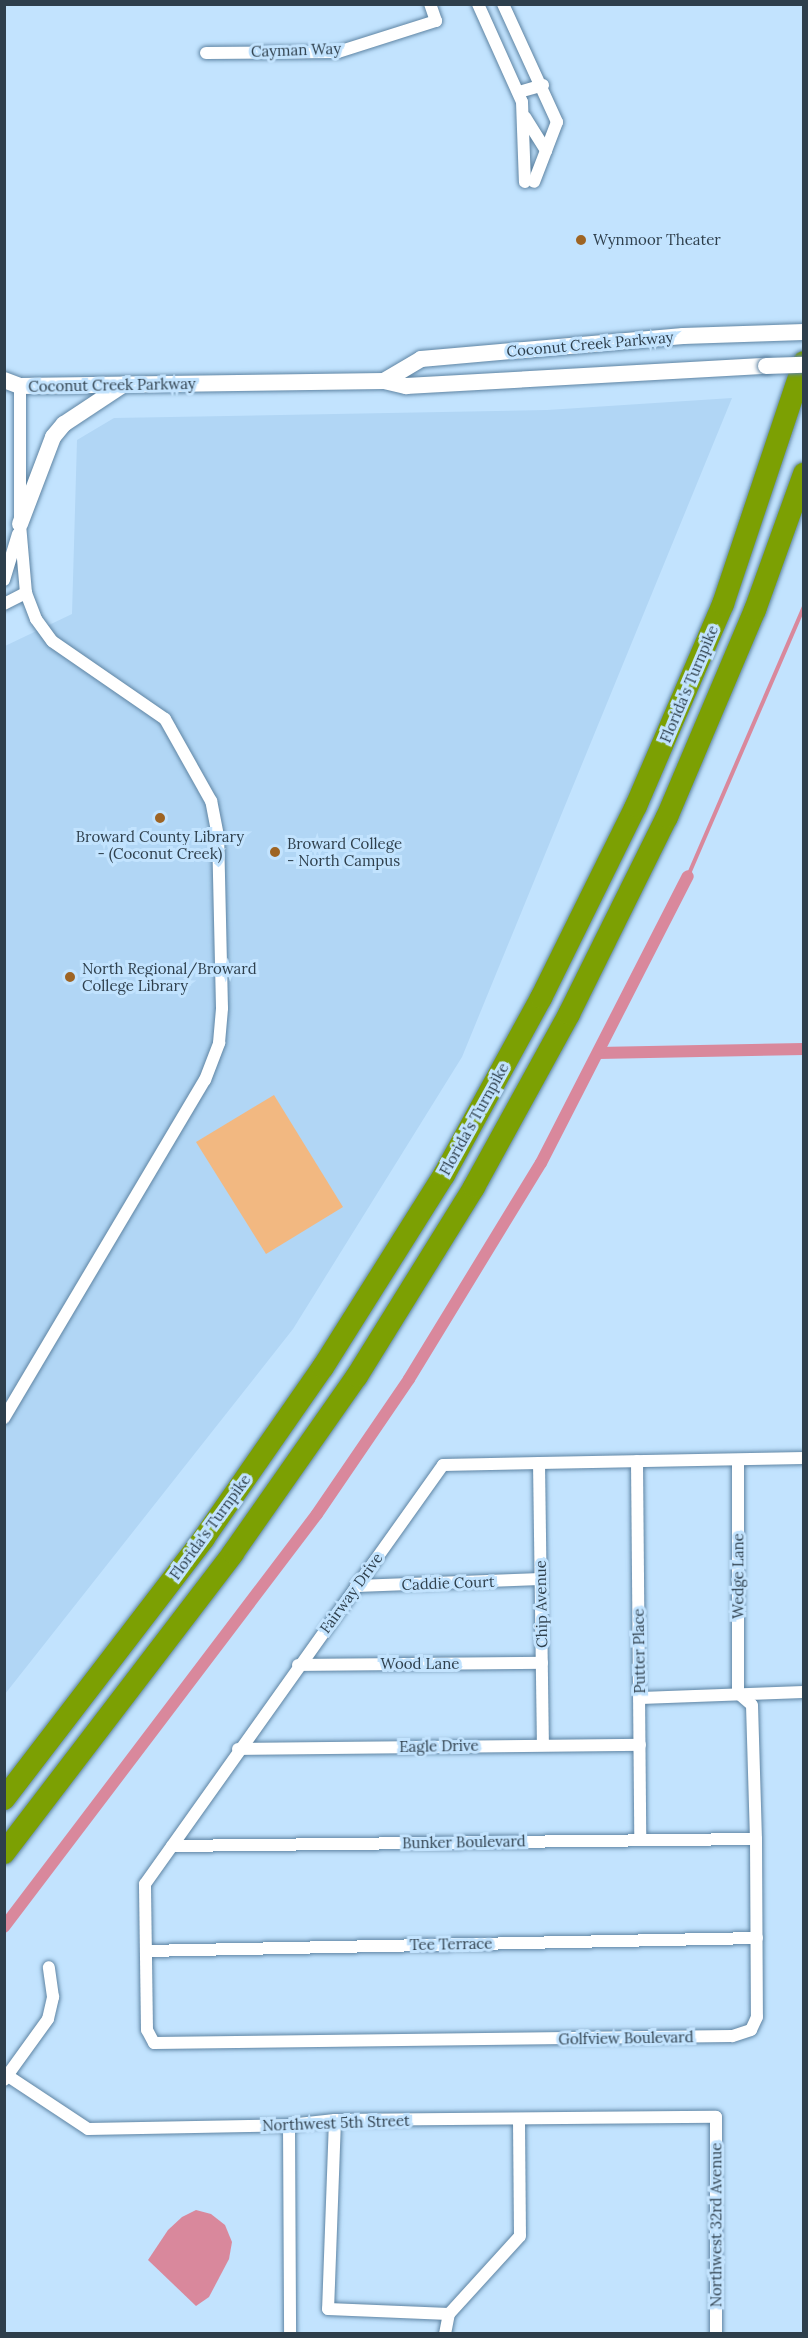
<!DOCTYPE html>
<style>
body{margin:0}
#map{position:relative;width:808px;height:2338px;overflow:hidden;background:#c2e3fe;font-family:Lora,serif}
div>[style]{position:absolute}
.built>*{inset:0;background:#b1d6f5}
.green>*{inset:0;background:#f2b881}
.water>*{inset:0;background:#d9889c}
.stream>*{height:4px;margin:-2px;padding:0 2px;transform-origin:2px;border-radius:2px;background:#d9889c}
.canal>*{height:12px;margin:-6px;padding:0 6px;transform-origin:6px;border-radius:6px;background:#d9889c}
.roads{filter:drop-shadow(0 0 2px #5e84a3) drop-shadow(0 0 2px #5e84a3)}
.minor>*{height:12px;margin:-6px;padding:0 6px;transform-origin:6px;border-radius:6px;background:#fff}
.secondary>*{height:16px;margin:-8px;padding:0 8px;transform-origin:8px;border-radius:8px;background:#fff}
.motorway>*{height:22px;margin:-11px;padding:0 11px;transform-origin:11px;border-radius:11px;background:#7ca003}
.bridges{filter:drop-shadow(0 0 2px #5e84a3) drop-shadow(0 0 2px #5e84a3)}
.secondary-bridge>*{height:16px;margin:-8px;padding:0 8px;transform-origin:8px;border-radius:8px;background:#fff}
.dots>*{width:16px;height:16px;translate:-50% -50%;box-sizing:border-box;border:3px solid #c2e3fe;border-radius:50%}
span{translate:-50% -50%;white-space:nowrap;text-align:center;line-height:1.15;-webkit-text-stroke:6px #c2e3fe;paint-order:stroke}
.street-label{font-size:15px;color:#2e3f4c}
.poi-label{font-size:15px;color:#2e3f4c}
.left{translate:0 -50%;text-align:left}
.frame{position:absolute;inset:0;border:6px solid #2e3f4c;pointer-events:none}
</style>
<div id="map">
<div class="built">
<i style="clip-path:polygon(732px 398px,462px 1057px,293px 1329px,5px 1694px,5px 646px,72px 614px,77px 440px,114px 418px,547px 410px)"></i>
</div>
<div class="green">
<i style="clip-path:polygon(274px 1095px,343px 1207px,266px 1254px,196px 1142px)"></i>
</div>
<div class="water">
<i style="clip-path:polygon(196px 2210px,211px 2214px,225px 2225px,232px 2242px,229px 2259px,209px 2297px,196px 2306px,148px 2260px,168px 2230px,182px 2217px)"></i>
</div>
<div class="stream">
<i style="left:688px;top:876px;width:293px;rotate:-66.7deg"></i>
</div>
<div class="canal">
<i style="left:598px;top:1053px;width:206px;rotate:-1.1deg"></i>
<i style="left:4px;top:1927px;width:518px;rotate:-52.84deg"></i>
<i style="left:317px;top:1514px;width:163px;rotate:-55.7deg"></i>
<i style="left:409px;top:1379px;width:253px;rotate:-58.6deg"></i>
<i style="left:541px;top:1163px;width:322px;rotate:-62.9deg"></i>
</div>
<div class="roads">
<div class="minor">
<i style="left:478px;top:4px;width:107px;rotate:65.8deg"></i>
<i style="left:522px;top:102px;width:80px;rotate:87.9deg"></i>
<i style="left:503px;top:4px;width:130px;rotate:65.4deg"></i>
<i style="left:557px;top:122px;width:64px;rotate:111deg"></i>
<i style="left:206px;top:53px;width:132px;rotate:-0.4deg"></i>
<i style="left:338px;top:52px;width:103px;rotate:-17.6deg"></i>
<i style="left:436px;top:21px;width:18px;rotate:-109deg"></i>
<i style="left:519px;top:92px;width:25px;rotate:-16deg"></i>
<i style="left:525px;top:117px;width:40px;rotate:58deg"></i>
<i style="left:4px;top:580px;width:48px;rotate:-73.1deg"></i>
<i style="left:4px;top:604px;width:25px;rotate:-27deg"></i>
<i style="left:4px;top:1418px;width:393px;rotate:-59.3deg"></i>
<i style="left:205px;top:1080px;width:40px;rotate:-69deg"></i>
<i style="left:219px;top:1043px;width:35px;rotate:-85deg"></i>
<i style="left:222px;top:1008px;width:172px;rotate:-91.3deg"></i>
<i style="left:218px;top:836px;width:36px;rotate:-101deg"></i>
<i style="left:211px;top:801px;width:94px;rotate:-119.3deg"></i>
<i style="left:165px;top:719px;width:137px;rotate:-145.4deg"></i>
<i style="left:52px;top:641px;width:27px;rotate:-126deg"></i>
<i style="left:36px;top:619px;width:28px;rotate:-111deg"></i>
<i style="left:26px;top:593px;width:69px;rotate:-95deg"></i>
<i style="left:20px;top:524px;width:138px;rotate:-90deg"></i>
<i style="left:738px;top:1460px;width:233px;rotate:90deg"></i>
<i style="left:738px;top:1693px;width:18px;rotate:41deg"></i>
<i style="left:752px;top:1705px;width:134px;rotate:88.3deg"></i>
<i style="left:756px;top:1839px;width:178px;rotate:89.7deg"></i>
<i style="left:757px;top:2017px;width:14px;rotate:115deg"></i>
<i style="left:751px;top:2030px;width:20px;rotate:162deg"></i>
<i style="left:732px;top:2036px;width:578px;rotate:179.31deg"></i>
<i style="left:154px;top:2043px;width:15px;rotate:-118deg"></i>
<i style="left:147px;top:2030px;width:146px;rotate:-90.8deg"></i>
<i style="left:145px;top:1884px;width:514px;rotate:-54.58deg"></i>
<i style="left:443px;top:1465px;width:96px;rotate:-1.2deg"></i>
<i style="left:539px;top:1463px;width:265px;rotate:-1.1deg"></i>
<i style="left:637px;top:1461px;width:379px;rotate:89.5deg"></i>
<i style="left:539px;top:1463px;width:282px;rotate:89.2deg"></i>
<i style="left:356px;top:1586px;width:185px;rotate:-2.2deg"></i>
<i style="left:298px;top:1665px;width:244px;rotate:-0.5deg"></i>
<i style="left:640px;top:1698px;width:164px;rotate:-2.1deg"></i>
<i style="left:238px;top:1749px;width:402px;rotate:-0.6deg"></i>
<i style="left:172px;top:1846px;width:584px;rotate:-0.69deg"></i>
<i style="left:146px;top:1951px;width:611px;rotate:-1.22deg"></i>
<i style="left:8px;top:2076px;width:96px;rotate:33.5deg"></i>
<i style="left:88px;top:2129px;width:201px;rotate:-1.1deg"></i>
<i style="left:289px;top:2125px;width:46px;rotate:-6.2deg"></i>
<i style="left:335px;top:2120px;width:381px;rotate:-0.5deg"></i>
<i style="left:716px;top:2117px;width:217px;rotate:90deg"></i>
<i style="left:4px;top:2080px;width:75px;rotate:-54.2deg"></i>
<i style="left:48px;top:2019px;width:23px;rotate:-77deg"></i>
<i style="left:53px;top:1997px;width:30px;rotate:-98deg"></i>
<i style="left:335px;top:2120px;width:189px;rotate:92.1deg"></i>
<i style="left:328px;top:2309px;width:121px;rotate:2.4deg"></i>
<i style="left:289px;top:2125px;width:209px;rotate:89.7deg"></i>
<i style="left:445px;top:2334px;width:20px;rotate:-79deg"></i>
<i style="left:449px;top:2314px;width:105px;rotate:-47.7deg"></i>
<i style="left:520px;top:2236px;width:116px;rotate:-90.5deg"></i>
</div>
<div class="secondary">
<i style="left:4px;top:380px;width:17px;rotate:21deg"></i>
<i style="left:20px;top:386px;width:364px;rotate:-0.8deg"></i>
<i style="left:384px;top:381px;width:23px;rotate:13deg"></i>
<i style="left:406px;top:386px;width:361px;rotate:-3.2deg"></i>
<i style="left:384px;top:381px;width:43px;rotate:-30.7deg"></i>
<i style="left:421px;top:359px;width:263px;rotate:-5deg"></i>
<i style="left:683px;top:336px;width:121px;rotate:-1.9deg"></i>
<i style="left:20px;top:524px;width:93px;rotate:-69.2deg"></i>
<i style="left:53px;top:437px;width:17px;rotate:-50deg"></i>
<i style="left:64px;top:424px;width:71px;rotate:-33.5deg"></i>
</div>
<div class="motorway">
<i style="left:4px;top:1799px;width:329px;rotate:-52.5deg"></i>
<i style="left:204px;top:1538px;width:208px;rotate:-55.2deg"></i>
<i style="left:323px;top:1367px;width:227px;rotate:-57.8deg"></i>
<i style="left:444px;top:1175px;width:202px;rotate:-61.3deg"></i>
<i style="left:541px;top:998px;width:214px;rotate:-63.7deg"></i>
<i style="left:636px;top:806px;width:220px;rotate:-66.7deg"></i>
<i style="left:723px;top:604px;width:255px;rotate:-71.5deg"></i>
<i style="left:4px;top:1853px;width:377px;rotate:-52.6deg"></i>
<i style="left:233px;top:1553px;width:216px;rotate:-55deg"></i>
<i style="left:357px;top:1376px;width:222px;rotate:-58.2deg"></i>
<i style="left:474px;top:1187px;width:197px;rotate:-61.2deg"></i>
<i style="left:569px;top:1014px;width:220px;rotate:-63.6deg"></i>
<i style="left:667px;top:817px;width:225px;rotate:-67deg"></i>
<i style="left:755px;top:610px;width:145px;rotate:-70.2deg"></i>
</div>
</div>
<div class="bridges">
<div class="secondary-bridge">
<i style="left:766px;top:366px;width:38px;rotate:-2deg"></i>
</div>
</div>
<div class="dots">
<i style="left:581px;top:240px;background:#9e6423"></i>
<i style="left:160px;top:818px;background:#9e6423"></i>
<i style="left:275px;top:852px;background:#9e6423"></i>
<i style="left:70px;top:977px;background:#9e6423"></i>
</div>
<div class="street-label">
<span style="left:296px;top:50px;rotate:-2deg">Cayman Way</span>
<span style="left:590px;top:344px;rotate:-5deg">Coconut Creek Parkway</span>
<span style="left:112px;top:385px;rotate:-1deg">Coconut Creek Parkway</span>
<span style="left:689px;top:684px;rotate:-67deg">Florida's Turnpike</span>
<span style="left:474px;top:1119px;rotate:-61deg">Florida's Turnpike</span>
<span style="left:210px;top:1527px;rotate:-54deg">Florida's Turnpike</span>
<span style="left:738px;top:1576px;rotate:-90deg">Wedge Lane</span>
<span style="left:448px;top:1583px;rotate:-2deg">Caddie Court</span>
<span style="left:351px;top:1593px;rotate:-54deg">Fairway Drive</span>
<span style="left:541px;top:1604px;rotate:-91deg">Chip Avenue</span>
<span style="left:639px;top:1651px;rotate:-91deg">Putter Place</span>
<span style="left:420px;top:1664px">Wood Lane</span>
<span style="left:439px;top:1746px;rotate:-1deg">Eagle Drive</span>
<span style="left:464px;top:1842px;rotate:-1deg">Bunker Boulevard</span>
<span style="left:451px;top:1944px;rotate:-1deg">Tee Terrace</span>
<span style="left:626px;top:2038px;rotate:-1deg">Golfview Boulevard</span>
<span style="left:336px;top:2123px;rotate:-2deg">Northwest 5th Street</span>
<span style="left:716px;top:2225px;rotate:-90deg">Northwest 32rd Avenue</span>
</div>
<div class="poi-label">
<span class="left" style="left:593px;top:240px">Wynmoor Theater</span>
<span style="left:160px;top:845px">Broward County Library<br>- (Coconut Creek)</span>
<span class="left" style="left:287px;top:852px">Broward College<br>- North Campus</span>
<span class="left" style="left:82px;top:977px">North Regional/Broward<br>College Library</span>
</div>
<div class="frame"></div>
</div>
